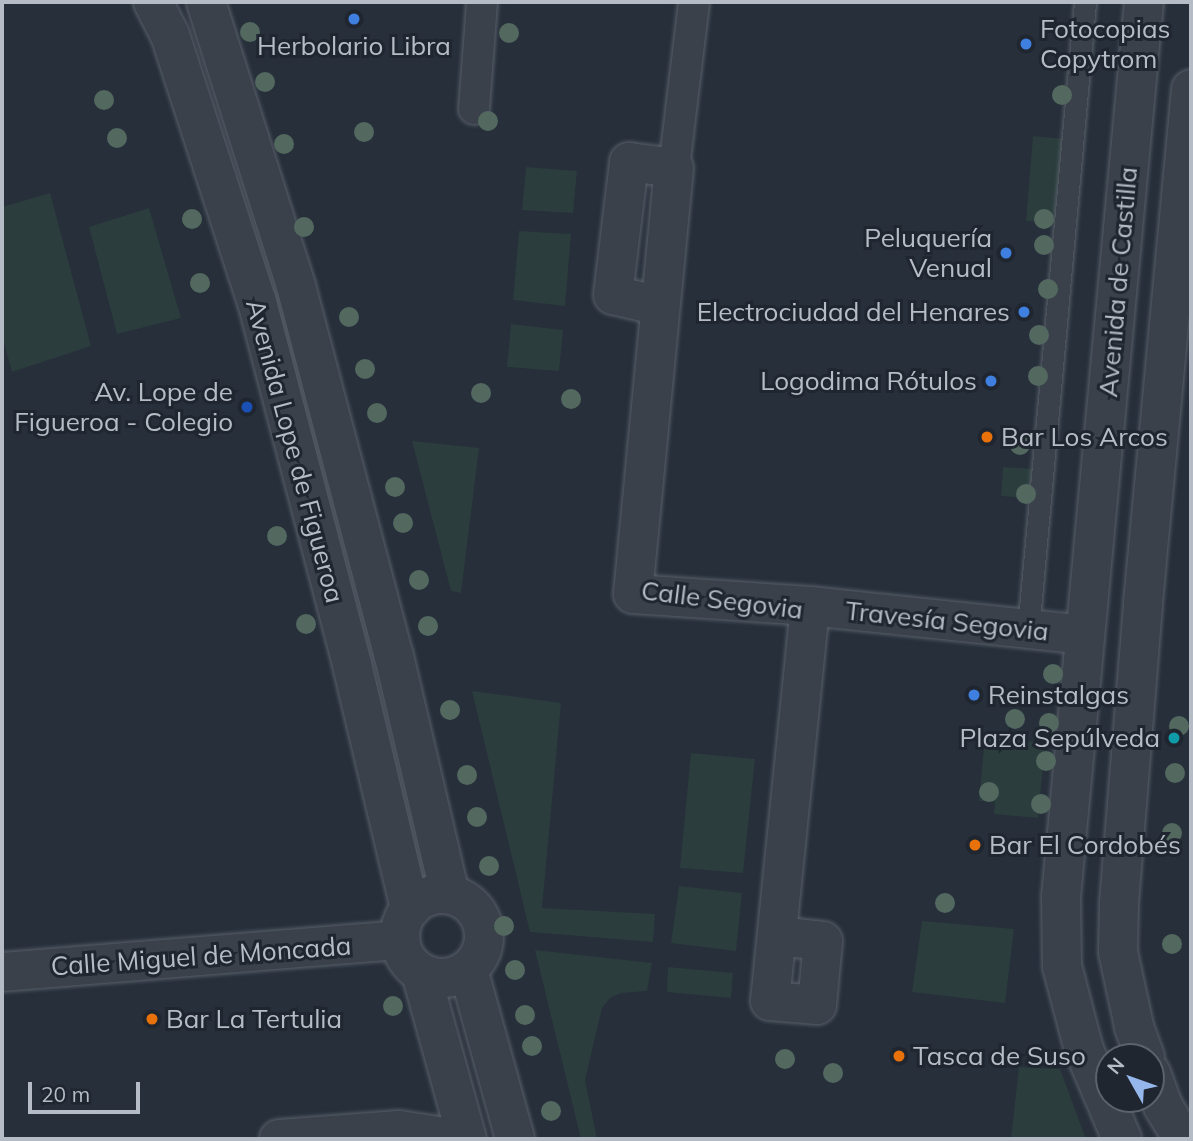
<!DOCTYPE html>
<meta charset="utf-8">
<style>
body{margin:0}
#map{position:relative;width:1193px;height:1141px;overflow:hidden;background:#262f3a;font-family:Mulish,sans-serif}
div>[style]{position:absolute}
.green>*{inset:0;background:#2b3d3d}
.roads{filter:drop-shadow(0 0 2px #585f69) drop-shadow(0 0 2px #585f69)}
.service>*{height:21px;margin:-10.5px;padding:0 10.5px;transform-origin:10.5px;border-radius:10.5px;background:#3a414b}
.pedestrian>*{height:30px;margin:-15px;padding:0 15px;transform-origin:15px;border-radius:15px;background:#3a414b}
.minor>*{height:38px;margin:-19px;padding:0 19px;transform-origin:19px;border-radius:19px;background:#3a414b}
.minor>.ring{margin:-19px;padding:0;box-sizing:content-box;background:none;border:38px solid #3a414b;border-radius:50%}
.trees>*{width:20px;height:20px;margin:-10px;border-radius:50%;background:#536960}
.dots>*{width:19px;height:19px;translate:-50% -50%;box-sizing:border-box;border:4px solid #1f2630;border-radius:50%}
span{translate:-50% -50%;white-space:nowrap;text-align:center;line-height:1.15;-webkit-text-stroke:6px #1f2630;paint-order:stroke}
.poi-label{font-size:26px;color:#b6bcc6}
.left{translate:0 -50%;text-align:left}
.right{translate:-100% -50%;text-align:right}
.street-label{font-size:26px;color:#b6bcc6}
.frame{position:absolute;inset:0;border:4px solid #b6bcc6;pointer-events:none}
.north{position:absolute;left:1095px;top:1043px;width:70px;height:70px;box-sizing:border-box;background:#1f2630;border:2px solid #5b626c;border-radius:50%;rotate:310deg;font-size:19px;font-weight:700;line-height:28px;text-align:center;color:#b6bcc6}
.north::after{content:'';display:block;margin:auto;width:24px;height:32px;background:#96b7eb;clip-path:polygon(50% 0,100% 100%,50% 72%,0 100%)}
.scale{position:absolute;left:28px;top:1082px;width:112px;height:32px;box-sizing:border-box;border:4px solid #b6bcc6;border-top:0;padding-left:9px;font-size:21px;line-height:24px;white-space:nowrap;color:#b6bcc6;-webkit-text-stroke:5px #1f2630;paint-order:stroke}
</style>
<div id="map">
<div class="green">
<i style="clip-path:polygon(1033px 136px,1064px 139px,1058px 223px,1026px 221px)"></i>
<i style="clip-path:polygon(526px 167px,577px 171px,573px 213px,522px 210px)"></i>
<i style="clip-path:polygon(50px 193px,91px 346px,12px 372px,2px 336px,2px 207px)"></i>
<i style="clip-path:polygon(149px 208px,181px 318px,117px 334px,89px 227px)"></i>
<i style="clip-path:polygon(519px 231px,571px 234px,565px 306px,513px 300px)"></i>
<i style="clip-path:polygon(511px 324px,563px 330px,559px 371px,507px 367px)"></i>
<i style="clip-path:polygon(412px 441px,479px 448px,461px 593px,451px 591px)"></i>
<i style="clip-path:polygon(1003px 467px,1033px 469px,1030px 498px,1001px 496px)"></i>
<i style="clip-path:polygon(472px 691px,561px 703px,542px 908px,655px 914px,653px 942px,530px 932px)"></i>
<i style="clip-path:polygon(985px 737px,1045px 743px,1038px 818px,994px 814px,995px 802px,979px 801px)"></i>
<i style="clip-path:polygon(691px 753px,755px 759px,743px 873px,680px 868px)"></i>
<i style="clip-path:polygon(679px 886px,742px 893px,736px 951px,671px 943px)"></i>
<i style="clip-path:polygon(922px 921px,1014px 929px,1005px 1003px,912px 992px)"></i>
<i style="clip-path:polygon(535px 950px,652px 963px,647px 991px,621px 993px,610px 998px,602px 1008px,585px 1080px,597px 1139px,581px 1139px)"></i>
<i style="clip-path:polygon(668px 967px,733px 973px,731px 998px,667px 992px)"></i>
<i style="clip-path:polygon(1019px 1067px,1060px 1069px,1086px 1139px,1011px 1139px)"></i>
</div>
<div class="roads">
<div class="service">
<i style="left:1028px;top:631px;width:632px;rotate:-84.82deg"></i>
</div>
<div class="pedestrian">
<i style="left:474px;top:109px;width:107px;rotate:-85.7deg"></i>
<i style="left:674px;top:168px;width:167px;rotate:-83.1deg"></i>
</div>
<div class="minor">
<i style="left:153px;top:2px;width:37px;rotate:63deg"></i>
<i style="left:170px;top:35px;width:281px;rotate:72deg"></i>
<i style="left:257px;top:302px;width:375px;rotate:75.3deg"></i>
<i style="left:352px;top:665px;width:251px;rotate:76.6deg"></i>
<i style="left:206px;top:2px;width:298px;rotate:72.4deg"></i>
<i style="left:296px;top:286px;width:383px;rotate:75.2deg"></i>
<i style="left:394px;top:656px;width:244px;rotate:76.8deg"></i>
<i style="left:660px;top:306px;width:48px;rotate:-166.8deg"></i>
<i style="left:613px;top:295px;width:134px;rotate:-83.1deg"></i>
<i style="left:629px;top:162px;width:45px;rotate:7.6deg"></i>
<i style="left:674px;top:168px;width:428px;rotate:95.5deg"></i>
<i style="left:633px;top:594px;width:177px;rotate:3.9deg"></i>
<i style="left:810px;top:606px;width:276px;rotate:6deg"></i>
<i class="ring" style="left:400px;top:894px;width:46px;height:46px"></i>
<i style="left:777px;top:936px;width:46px;rotate:6.2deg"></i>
<i style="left:823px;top:941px;width:64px;rotate:95.4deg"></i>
<i style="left:817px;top:1005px;width:47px;rotate:-175.1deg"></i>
<i style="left:770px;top:1001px;width:397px;rotate:-84.2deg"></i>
<i style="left:468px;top:969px;width:176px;rotate:74.5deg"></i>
<i style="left:2px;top:972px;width:400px;rotate:-4.6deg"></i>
<i style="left:421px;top:973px;width:172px;rotate:74.5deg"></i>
<i style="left:1145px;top:1057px;width:33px;rotate:-110deg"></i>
<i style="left:1134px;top:1026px;width:76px;rotate:-102.2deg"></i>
<i style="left:1118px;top:952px;width:49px;rotate:-88.8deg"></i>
<i style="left:1119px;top:903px;width:301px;rotate:-85.4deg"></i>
<i style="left:1143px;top:603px;width:516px;rotate:-84.66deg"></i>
<i style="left:1151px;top:1073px;width:35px;rotate:70deg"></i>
<i style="left:1163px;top:1106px;width:39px;rotate:59deg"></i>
<i style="left:279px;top:1139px;width:120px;rotate:-4.3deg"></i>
<i style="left:399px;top:1130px;width:60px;rotate:8.7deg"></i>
<i style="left:1122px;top:1139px;width:97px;rotate:-113.1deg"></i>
<i style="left:1084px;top:1050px;width:87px;rotate:-104.7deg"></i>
<i style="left:1062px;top:966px;width:69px;rotate:-90.8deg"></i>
<i style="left:1061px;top:897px;width:899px;rotate:-84.7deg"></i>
</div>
</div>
<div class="trees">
<i style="left:250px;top:32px"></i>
<i style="left:509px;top:33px"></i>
<i style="left:265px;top:82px"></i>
<i style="left:1062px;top:95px"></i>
<i style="left:104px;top:100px"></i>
<i style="left:488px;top:121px"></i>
<i style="left:364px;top:132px"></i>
<i style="left:117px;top:138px"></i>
<i style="left:284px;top:144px"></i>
<i style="left:192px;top:219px"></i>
<i style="left:1044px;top:219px"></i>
<i style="left:304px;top:227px"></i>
<i style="left:1044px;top:245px"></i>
<i style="left:200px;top:283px"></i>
<i style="left:1048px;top:289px"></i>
<i style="left:349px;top:317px"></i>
<i style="left:1039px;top:335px"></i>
<i style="left:365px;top:369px"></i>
<i style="left:1038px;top:376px"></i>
<i style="left:481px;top:393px"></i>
<i style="left:571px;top:399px"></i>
<i style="left:377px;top:413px"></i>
<i style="left:1020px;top:445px"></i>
<i style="left:395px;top:487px"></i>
<i style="left:1026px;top:494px"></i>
<i style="left:403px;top:523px"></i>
<i style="left:277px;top:536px"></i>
<i style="left:419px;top:580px"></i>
<i style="left:306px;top:624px"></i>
<i style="left:428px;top:626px"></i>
<i style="left:1053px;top:674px"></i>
<i style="left:450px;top:710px"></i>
<i style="left:1015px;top:719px"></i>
<i style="left:1049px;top:723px"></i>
<i style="left:1179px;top:726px"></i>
<i style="left:1046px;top:761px"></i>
<i style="left:1175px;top:773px"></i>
<i style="left:467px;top:775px"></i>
<i style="left:989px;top:792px"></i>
<i style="left:1041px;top:804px"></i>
<i style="left:477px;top:817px"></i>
<i style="left:1172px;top:833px"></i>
<i style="left:489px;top:866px"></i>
<i style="left:945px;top:903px"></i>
<i style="left:504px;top:926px"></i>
<i style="left:1172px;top:944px"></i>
<i style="left:515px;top:970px"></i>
<i style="left:393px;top:1006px"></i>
<i style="left:525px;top:1015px"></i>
<i style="left:532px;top:1046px"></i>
<i style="left:785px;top:1059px"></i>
<i style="left:833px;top:1073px"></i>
<i style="left:551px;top:1111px"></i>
</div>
<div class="dots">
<i style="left:354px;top:19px;background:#3f7fe0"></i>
<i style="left:1026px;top:44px;background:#3f7fe0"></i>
<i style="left:1006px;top:253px;background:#3f7fe0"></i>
<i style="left:1024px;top:312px;background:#3f7fe0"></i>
<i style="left:991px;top:381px;background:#3f7fe0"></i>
<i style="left:247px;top:407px;background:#1a4fb4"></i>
<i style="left:987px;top:437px;background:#e8710a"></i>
<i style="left:974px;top:695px;background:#3f7fe0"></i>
<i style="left:1174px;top:738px;background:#0f9aa8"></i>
<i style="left:975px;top:845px;background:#e8710a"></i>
<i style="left:152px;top:1019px;background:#e8710a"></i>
<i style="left:899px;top:1056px;background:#e8710a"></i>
</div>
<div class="poi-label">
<span class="left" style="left:1040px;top:44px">Fotocopias<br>Copytrom</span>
<span style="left:354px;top:46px">Herbolario Libra</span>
<span class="right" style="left:992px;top:253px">Peluquería<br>Venual</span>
<span class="right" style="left:1010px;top:312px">Electrociudad del Henares</span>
<span class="right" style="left:977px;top:381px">Logodima Rótulos</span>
<span class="right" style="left:233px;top:407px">Av. Lope de<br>Figueroa - Colegio</span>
<span class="left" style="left:1001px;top:437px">Bar Los Arcos</span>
<span class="left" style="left:988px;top:695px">Reinstalgas</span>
<span class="right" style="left:1160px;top:738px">Plaza Sepúlveda</span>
<span class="left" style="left:989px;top:845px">Bar El Cordobés</span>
<span class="left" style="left:166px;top:1019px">Bar La Tertulia</span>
<span class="left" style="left:913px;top:1056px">Tasca de Suso</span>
</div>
<div class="street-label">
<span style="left:1118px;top:282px;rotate:-85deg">Avenida de Castilla</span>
<span style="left:295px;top:451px;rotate:75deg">Avenida Lope de Figueroa</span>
<span style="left:722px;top:600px;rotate:7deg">Calle Segovia</span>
<span style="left:947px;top:621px;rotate:6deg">Travesía Segovia</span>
<span style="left:201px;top:956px;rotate:-4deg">Calle Miguel de Moncada</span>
</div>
<div class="frame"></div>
<div class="north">N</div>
<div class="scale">20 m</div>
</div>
